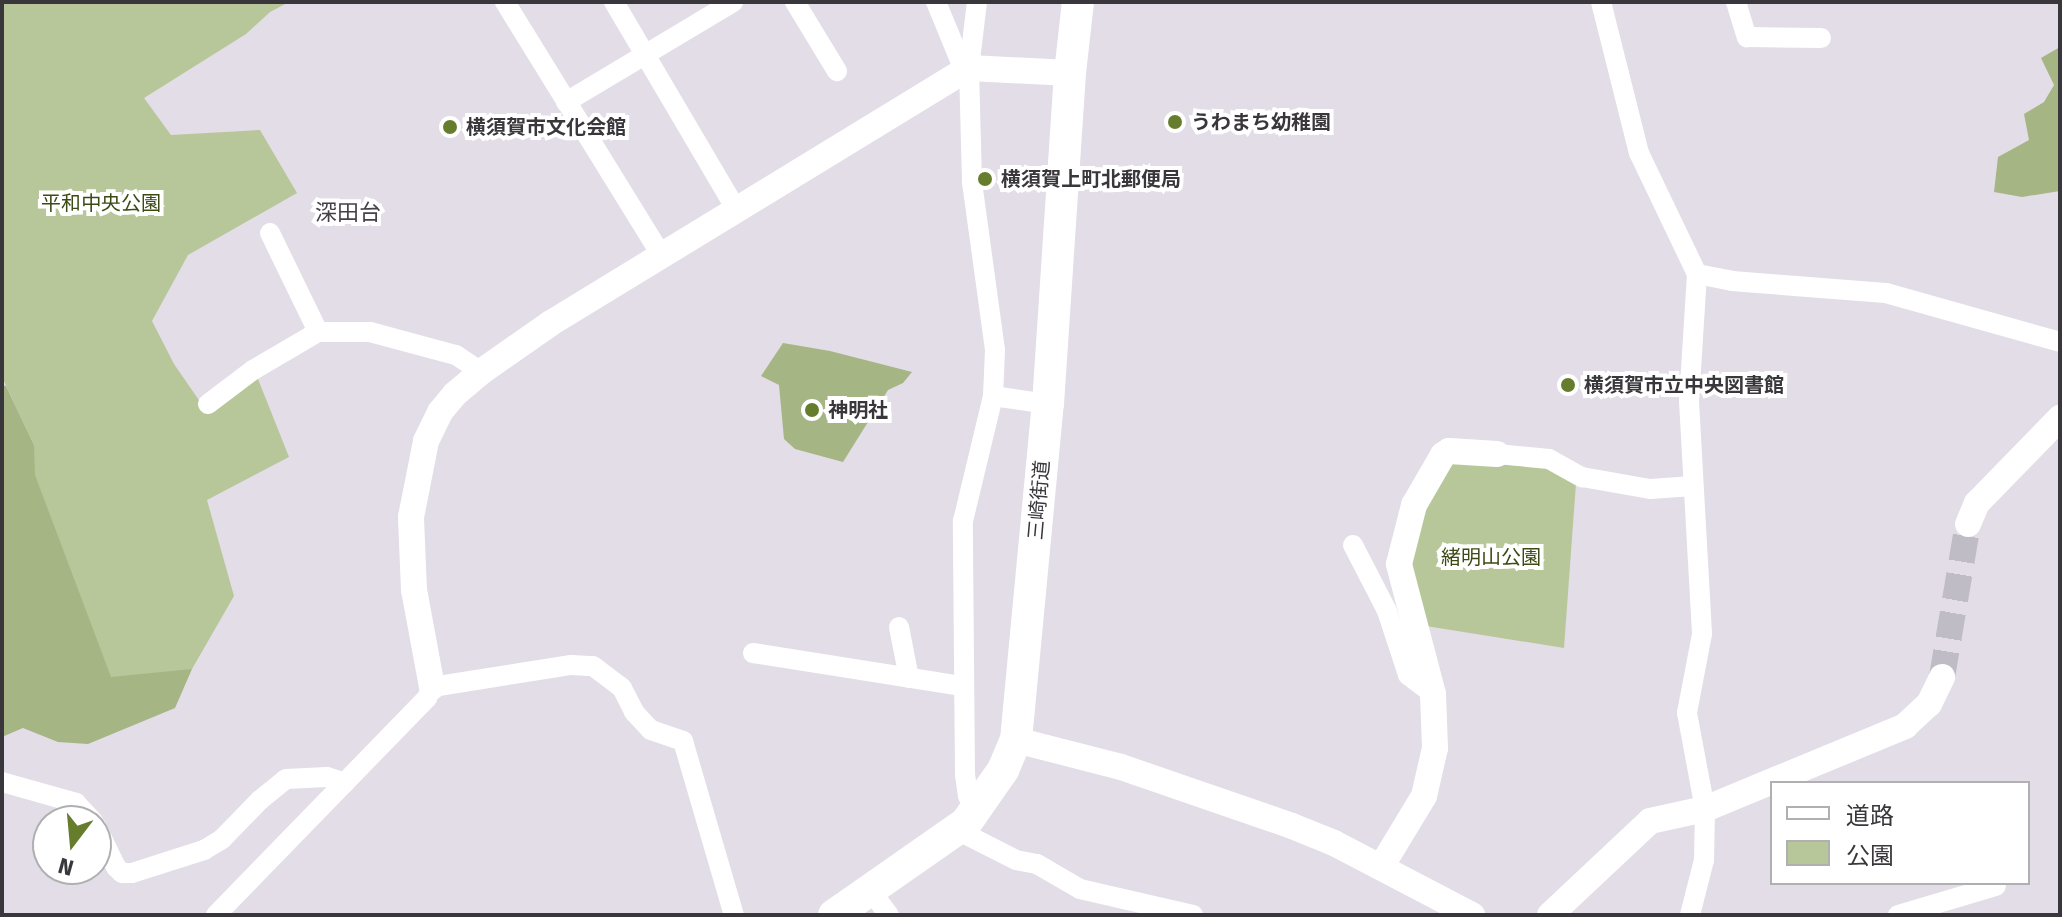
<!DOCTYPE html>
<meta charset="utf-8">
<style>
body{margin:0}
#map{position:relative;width:2062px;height:917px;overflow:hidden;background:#e2dde7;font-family:"Fira Sans","Noto Sans JP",sans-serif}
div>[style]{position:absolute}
.green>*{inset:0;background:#b7c799}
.forest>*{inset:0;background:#a5b584}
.tertiary-tunnel>*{height:26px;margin-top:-13px;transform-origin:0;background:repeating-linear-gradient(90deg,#c0bcc5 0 26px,transparent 0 39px)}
.minor>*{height:20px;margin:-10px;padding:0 10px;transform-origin:10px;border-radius:10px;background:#fff}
.tertiary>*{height:26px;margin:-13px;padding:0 13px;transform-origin:13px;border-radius:13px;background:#fff}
.primary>*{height:32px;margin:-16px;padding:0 16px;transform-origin:16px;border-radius:16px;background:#fff}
.dots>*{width:22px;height:22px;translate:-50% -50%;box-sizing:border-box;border:4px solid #fff;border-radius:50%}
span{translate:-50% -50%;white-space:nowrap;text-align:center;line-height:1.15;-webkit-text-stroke:8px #fff;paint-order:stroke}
.poi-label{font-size:20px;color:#39373b;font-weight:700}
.left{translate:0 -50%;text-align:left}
.park-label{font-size:20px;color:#3c4a14}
.street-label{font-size:20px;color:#39373b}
.neighbourhood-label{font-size:22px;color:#454149}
.frame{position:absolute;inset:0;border:4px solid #39373b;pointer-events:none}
.legend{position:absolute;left:1770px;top:781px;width:260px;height:104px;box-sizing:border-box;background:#fff;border:2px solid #b0afb1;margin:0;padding:10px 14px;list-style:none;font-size:24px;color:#39373b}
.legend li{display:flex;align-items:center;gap:16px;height:40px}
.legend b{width:40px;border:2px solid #b0afb1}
.north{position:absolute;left:32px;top:805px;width:80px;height:80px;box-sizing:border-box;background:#fff;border:2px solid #b0afb1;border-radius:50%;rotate:196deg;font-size:22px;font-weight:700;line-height:32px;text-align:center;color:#39373b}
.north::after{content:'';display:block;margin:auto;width:28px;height:36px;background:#677d2e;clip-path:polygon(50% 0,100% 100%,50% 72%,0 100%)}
</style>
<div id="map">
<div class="green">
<i style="clip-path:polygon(2px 2px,289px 2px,270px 12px,246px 34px,144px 98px,171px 135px,260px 130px,297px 193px,188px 255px,152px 321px,174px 364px,205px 409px,256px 374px,289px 457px,207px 500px,234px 596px,192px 669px,100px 698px,31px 504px,34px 445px,2px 377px)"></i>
<i style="clip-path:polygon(1457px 461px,1547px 468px,1576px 483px,1564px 648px,1426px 626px,1410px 578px,1410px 543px,1445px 466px)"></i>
</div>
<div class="forest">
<i style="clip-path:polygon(2060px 47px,2060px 191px,2022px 197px,1994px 192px,1998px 157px,2029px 140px,2024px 114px,2044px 102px,2054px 85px,2041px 58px)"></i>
<i style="clip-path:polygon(783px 343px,830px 351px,912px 372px,903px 383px,888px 390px,843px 462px,795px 449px,784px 439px,779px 385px,761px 376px)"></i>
<i style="clip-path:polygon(2px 385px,6px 386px,34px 445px,35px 475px,111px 677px,192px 669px,175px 708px,88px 744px,58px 742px,23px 728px,2px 737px)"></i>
</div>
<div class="tertiary-tunnel">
<i style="left:1942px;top:677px;width:155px;rotate:-80.4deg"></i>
</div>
<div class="minor">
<i style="left:505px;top:2px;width:297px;rotate:58.3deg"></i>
<i style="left:614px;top:2px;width:240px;rotate:59.5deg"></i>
<i style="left:795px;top:2px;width:81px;rotate:58.7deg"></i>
<i style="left:936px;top:2px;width:74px;rotate:67.6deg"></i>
<i style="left:1601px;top:2px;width:156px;rotate:75.9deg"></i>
<i style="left:1639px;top:153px;width:134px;rotate:64.4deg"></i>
<i style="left:1697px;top:274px;width:127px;rotate:93.6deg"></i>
<i style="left:1689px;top:401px;width:233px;rotate:86.8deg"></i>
<i style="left:1702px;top:634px;width:80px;rotate:100.8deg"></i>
<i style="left:1687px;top:713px;width:98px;rotate:79.4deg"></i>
<i style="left:1705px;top:809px;width:51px;rotate:91.1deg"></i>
<i style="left:1704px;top:860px;width:57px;rotate:104.3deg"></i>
<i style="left:1736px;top:2px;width:37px;rotate:73deg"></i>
<i style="left:1747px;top:37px;width:74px;rotate:0.8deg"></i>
<i style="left:566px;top:102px;width:195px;rotate:-30.9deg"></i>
<i style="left:270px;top:233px;width:110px;rotate:64.1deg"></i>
<i style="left:1697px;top:274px;width:36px;rotate:11deg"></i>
<i style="left:1732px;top:281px;width:154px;rotate:4.5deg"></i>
<i style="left:1886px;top:293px;width:181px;rotate:15.7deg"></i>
<i style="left:993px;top:396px;width:56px;rotate:8.3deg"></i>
<i style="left:208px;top:404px;width:56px;rotate:-37.1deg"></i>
<i style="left:253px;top:370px;width:75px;rotate:-30.3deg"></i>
<i style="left:318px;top:332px;width:52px"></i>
<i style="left:370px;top:332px;width:89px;rotate:15deg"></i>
<i style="left:456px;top:355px;width:30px;rotate:34deg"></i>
<i style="left:1497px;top:454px;width:52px;rotate:5.5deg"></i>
<i style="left:1549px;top:459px;width:38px;rotate:29deg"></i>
<i style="left:1582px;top:477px;width:69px;rotate:10deg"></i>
<i style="left:1650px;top:489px;width:43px;rotate:-4deg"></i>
<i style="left:1353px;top:545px;width:74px;rotate:62.7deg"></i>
<i style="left:1387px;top:611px;width:67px;rotate:71.8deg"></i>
<i style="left:1408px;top:675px;width:31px;rotate:37deg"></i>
<i style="left:899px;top:627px;width:52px;rotate:78.9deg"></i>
<i style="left:753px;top:653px;width:212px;rotate:9deg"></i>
<i style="left:2px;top:782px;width:77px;rotate:15.8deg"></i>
<i style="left:76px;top:803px;width:25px;rotate:47deg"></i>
<i style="left:976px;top:811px;width:17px;rotate:-118deg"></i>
<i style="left:968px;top:796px;width:22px;rotate:-98deg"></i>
<i style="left:965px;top:774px;width:253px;rotate:-90.5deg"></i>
<i style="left:963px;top:521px;width:129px;rotate:-76.5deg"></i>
<i style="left:993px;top:396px;width:46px;rotate:-87.5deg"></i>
<i style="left:995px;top:350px;width:170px;rotate:-97.8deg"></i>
<i style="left:972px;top:182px;width:114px;rotate:-91.5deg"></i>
<i style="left:969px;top:68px;width:66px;rotate:-83.1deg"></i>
<i style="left:96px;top:826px;width:46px;rotate:64deg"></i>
<i style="left:116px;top:867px;width:8px;rotate:45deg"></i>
<i style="left:122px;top:873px;width:10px"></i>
<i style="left:132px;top:873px;width:76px;rotate:-17.7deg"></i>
<i style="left:204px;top:850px;width:21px;rotate:-31deg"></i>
<i style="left:222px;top:839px;width:54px;rotate:-45.7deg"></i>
<i style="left:260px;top:800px;width:33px;rotate:-39deg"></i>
<i style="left:286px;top:779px;width:41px;rotate:-2.8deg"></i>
<i style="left:327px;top:777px;width:19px;rotate:18deg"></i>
<i style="left:957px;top:830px;width:66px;rotate:27deg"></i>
<i style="left:1016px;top:860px;width:21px;rotate:11deg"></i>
<i style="left:1037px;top:864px;width:50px;rotate:30.2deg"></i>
<i style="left:1080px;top:889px;width:116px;rotate:13deg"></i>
<i style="left:870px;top:890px;width:31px;rotate:53deg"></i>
<i style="left:216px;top:915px;width:303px;rotate:-45.8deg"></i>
<i style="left:427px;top:698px;width:12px;rotate:-66deg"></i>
<i style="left:432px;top:687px;width:141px;rotate:-9deg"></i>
<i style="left:571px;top:665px;width:22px;rotate:3deg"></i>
<i style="left:593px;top:666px;width:36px;rotate:37deg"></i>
<i style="left:622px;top:688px;width:27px;rotate:63deg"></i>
<i style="left:634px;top:712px;width:25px;rotate:47deg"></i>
<i style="left:651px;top:730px;width:34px;rotate:19deg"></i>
<i style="left:683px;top:741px;width:181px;rotate:73.7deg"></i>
<i style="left:1898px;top:915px;width:102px;rotate:-16.5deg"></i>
</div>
<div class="tertiary">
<i style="left:1968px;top:524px;width:23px;rotate:-67deg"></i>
<i style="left:1977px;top:503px;width:119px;rotate:-45.7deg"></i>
<i style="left:432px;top:687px;width:99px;rotate:-100.5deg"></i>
<i style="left:414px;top:590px;width:73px;rotate:-92.4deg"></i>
<i style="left:411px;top:517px;width:77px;rotate:-78.8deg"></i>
<i style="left:426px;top:441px;width:32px;rotate:-64deg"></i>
<i style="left:440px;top:412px;width:23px;rotate:-50deg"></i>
<i style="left:455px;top:394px;width:34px;rotate:-40deg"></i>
<i style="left:481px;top:372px;width:85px;rotate:-35deg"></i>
<i style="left:551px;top:323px;width:490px;rotate:-31.4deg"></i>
<i style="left:969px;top:68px;width:101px;rotate:2.8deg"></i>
<i style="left:1016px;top:740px;width:108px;rotate:14.4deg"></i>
<i style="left:1121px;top:767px;width:181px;rotate:19deg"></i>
<i style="left:1292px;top:826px;width:45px;rotate:22deg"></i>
<i style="left:1334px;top:843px;width:156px;rotate:27.6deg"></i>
<i style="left:1381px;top:867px;width:83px;rotate:-58.8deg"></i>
<i style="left:1424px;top:796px;width:49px;rotate:-77.1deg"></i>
<i style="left:1435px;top:748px;width:54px;rotate:-92.1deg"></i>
<i style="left:1433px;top:694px;width:134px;rotate:-104.7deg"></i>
<i style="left:1399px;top:564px;width:61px;rotate:-75.7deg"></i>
<i style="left:1414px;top:505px;width:58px;rotate:-59.9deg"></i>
<i style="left:1443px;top:455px;width:7px;rotate:-34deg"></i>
<i style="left:1449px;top:451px;width:48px;rotate:3.6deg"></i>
<i style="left:1550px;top:915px;width:137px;rotate:-43.2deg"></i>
<i style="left:1650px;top:821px;width:56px;rotate:-12.3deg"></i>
<i style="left:1705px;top:809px;width:217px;rotate:-22.5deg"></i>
<i style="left:1905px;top:726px;width:33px;rotate:-43deg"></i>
<i style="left:1929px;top:704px;width:30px;rotate:-64deg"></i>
</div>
<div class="primary">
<i style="left:834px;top:915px;width:161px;rotate:-34.9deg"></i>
<i style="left:966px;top:823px;width:65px;rotate:-55.1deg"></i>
<i style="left:1003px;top:770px;width:33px;rotate:-67deg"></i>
<i style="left:1016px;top:740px;width:338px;rotate:-84.6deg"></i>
<i style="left:1048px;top:404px;width:332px;rotate:-86.2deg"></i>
<i style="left:1070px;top:73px;width:71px;rotate:-83.6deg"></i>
</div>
<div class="dots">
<i style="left:1175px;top:122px;background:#677d2e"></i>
<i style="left:450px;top:127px;background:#677d2e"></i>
<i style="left:985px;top:179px;background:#677d2e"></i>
<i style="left:1568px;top:385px;background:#677d2e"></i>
<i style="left:812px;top:410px;background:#677d2e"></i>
</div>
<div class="poi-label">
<span class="left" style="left:1191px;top:122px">うわまち幼稚園</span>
<span class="left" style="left:466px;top:127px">横須賀市文化会館</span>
<span class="left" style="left:1001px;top:179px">横須賀上町北郵便局</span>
<span class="left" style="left:1584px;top:385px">横須賀市立中央図書館</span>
<span class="left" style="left:828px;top:410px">神明社</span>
</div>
<div class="park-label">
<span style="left:101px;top:203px">平和中央公園</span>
<span style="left:1491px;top:557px">緒明山公園</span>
</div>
<div class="street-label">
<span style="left:1039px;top:500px;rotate:-85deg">三崎街道</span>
</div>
<div class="neighbourhood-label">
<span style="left:348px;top:213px">深田台</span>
</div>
<div class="frame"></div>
<ul class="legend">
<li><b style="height:10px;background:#fff"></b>道路</li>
<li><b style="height:22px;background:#b7c799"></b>公園</li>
</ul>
<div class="north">N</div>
</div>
